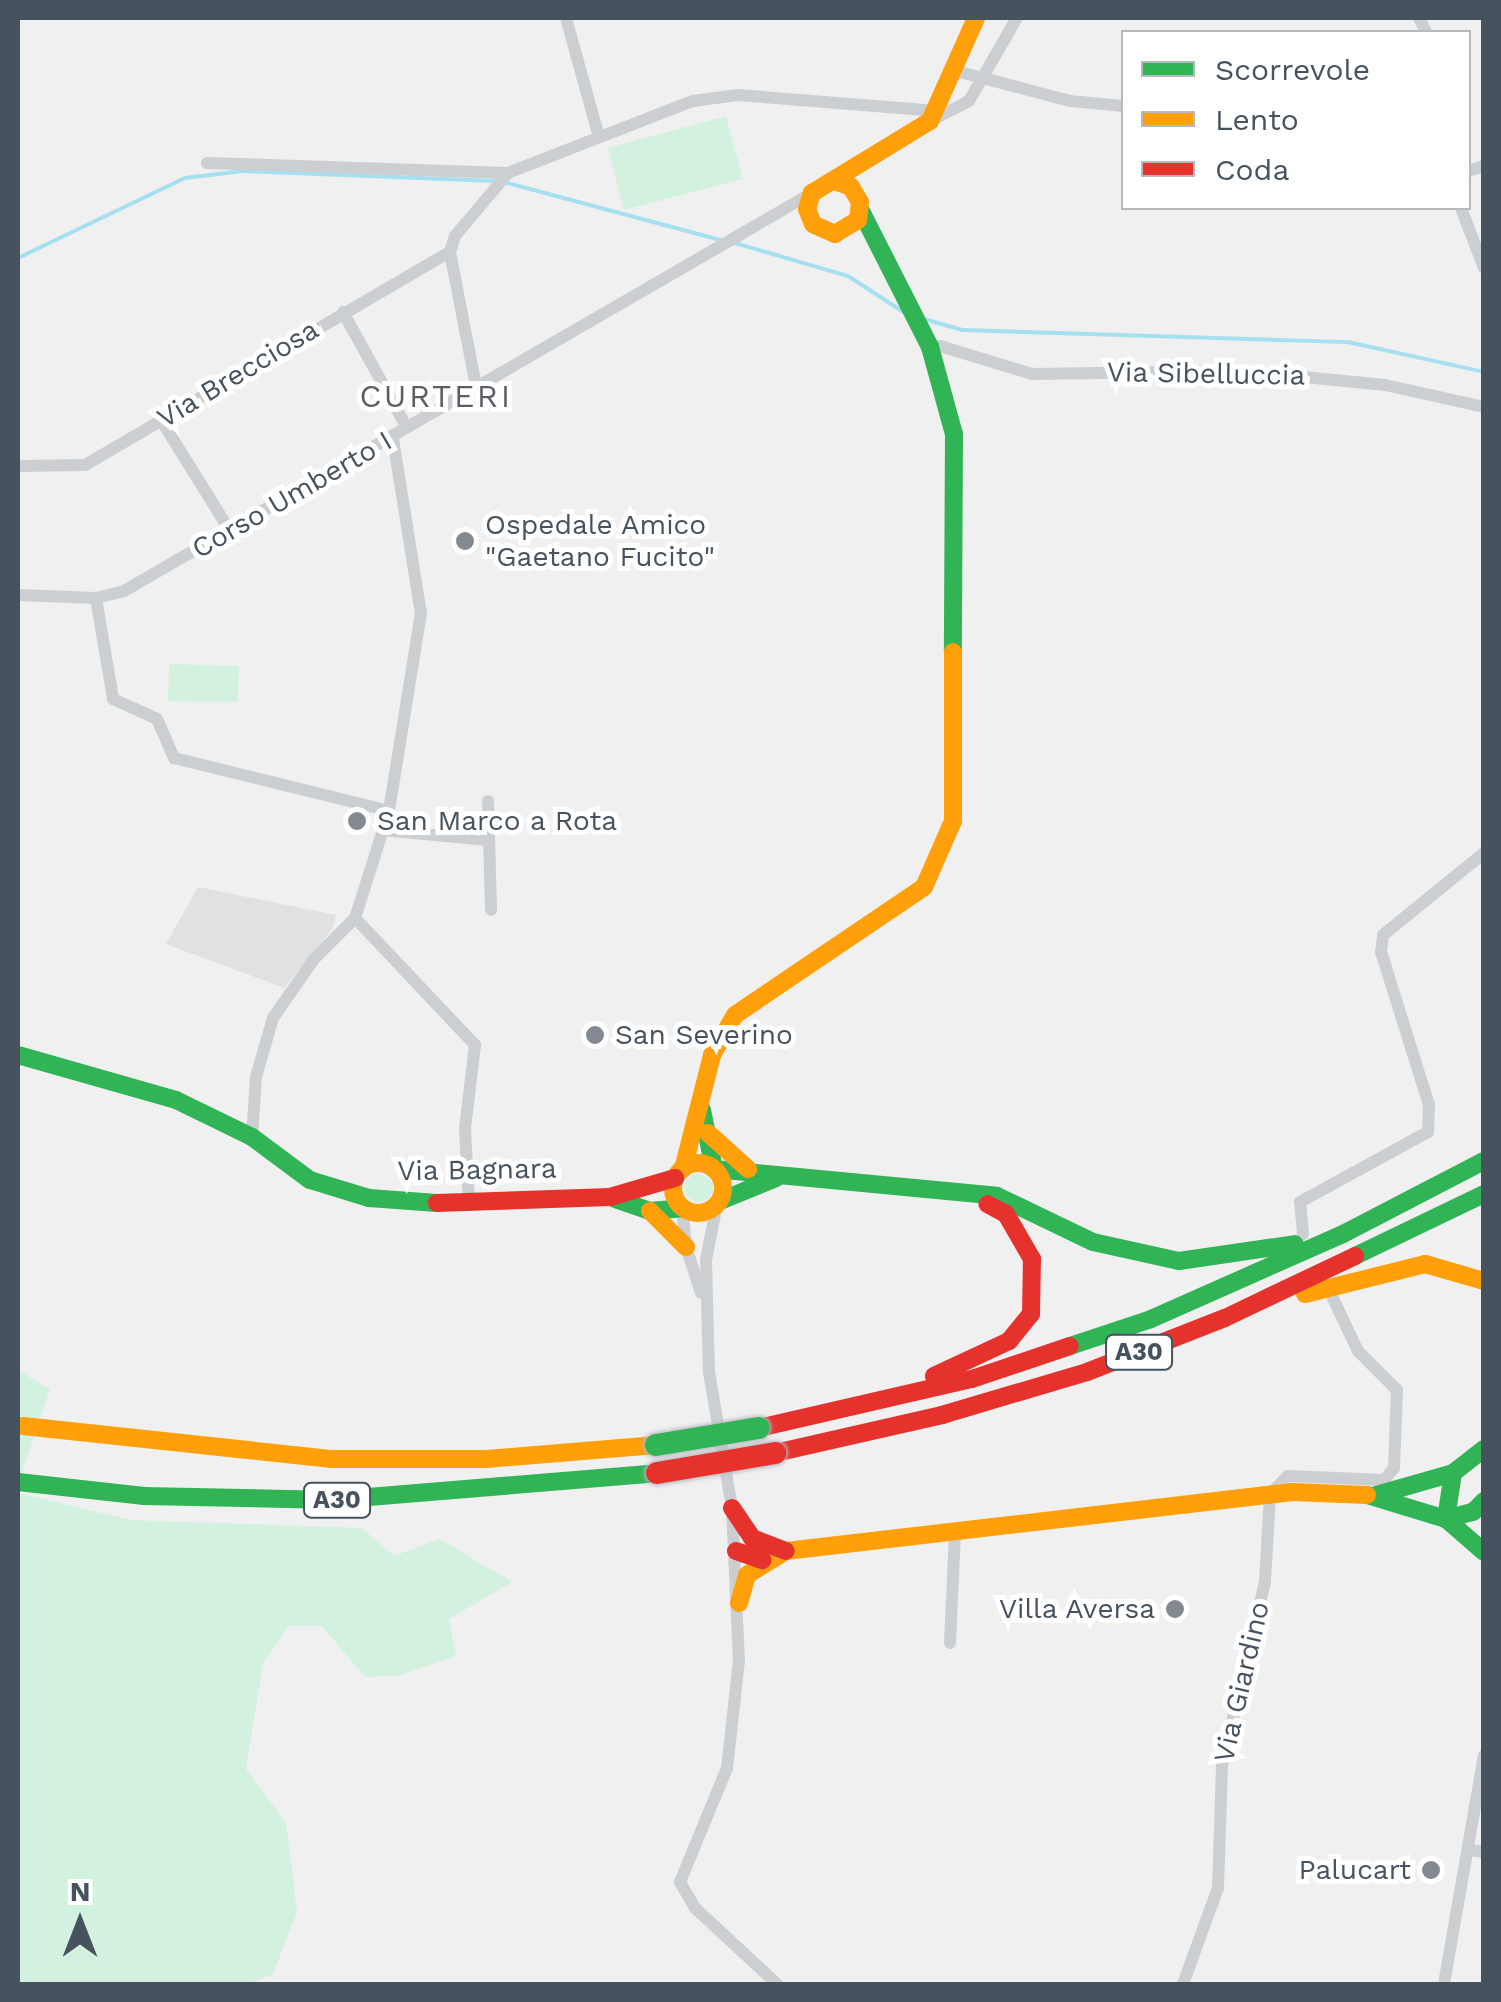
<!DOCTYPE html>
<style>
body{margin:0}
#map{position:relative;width:1501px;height:2002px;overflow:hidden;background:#f1f0f0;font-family:"Work Sans",sans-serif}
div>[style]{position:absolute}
.education>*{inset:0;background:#e2e1e2}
.green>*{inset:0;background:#d3f1df}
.round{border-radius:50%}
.stream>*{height:4px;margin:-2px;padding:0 2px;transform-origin:2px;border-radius:2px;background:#a6e0f0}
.street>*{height:12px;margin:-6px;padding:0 6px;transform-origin:6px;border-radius:6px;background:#cccfd1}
.fast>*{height:18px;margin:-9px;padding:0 9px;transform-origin:9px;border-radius:9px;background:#30b455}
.slow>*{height:18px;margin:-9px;padding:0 9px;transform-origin:9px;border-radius:9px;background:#ff9f0a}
.slow>.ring{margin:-9px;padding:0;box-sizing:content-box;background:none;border:18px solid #ff9f0a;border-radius:50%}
.jam>*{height:18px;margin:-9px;padding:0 9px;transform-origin:9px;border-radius:9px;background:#e5322d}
.bridges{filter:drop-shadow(0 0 2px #b5bac0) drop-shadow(0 0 2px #b5bac0)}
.fast-bridge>*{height:22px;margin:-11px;padding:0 11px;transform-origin:11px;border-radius:11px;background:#30b455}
.jam-bridge>*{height:22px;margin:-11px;padding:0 11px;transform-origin:11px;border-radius:11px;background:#e5322d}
.dots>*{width:28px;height:28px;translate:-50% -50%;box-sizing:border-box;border:5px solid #fff;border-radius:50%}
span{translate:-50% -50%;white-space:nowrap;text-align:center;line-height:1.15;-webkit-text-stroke:10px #fff;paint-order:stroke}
.shield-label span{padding:2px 8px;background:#fff;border:2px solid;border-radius:8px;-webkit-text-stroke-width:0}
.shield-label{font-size:25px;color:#46525d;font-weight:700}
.street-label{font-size:28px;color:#46525d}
.poi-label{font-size:28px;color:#46525d}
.left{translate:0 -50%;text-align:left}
.right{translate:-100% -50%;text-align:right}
.quarter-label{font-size:32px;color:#5b5f64;letter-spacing:2.5px}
.frame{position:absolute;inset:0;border:20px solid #46525d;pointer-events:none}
.legend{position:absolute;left:1121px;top:30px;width:350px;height:180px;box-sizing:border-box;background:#fff;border:2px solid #b5babe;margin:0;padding:12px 18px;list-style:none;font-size:30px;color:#46525d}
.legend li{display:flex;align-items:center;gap:20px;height:50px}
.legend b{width:50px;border:2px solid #b5babe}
.north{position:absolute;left:30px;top:1872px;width:100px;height:100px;-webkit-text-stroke:8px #fff;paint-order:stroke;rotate:0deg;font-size:28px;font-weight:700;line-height:40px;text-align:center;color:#46525d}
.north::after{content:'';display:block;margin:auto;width:35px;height:45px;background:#46525d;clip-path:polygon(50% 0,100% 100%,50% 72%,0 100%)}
</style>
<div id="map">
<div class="education">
<i style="clip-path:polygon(198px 887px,336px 915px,333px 928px,284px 988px,166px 944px)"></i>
</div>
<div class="green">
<i style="clip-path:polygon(726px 116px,743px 179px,624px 210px,608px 148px)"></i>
<i style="clip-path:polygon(169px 664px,239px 666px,238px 702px,168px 701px)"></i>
<i class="round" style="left:685px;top:1174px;width:28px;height:28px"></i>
<i style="clip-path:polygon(18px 1370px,50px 1389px,18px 1485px)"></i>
<i style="clip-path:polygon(18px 1493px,131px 1520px,362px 1528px,394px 1556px,440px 1539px,512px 1582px,449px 1619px,456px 1656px,397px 1676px,365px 1677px,322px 1626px,289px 1626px,263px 1663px,246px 1769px,286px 1823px,297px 1912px,273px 1974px,248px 1984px,18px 1984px)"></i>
</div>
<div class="stream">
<i style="left:504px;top:182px;width:225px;rotate:15deg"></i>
<i style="left:735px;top:243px;width:118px;rotate:16.3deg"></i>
<i style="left:848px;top:276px;width:68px;rotate:33deg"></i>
<i style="left:18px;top:258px;width:185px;rotate:-25.6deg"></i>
<i style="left:185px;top:178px;width:58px;rotate:-6.9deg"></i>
<i style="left:243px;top:171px;width:251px;rotate:2.3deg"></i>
<i style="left:924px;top:319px;width:40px;rotate:16deg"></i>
<i style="left:962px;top:330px;width:386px;rotate:1.8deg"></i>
<i style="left:1348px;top:342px;width:139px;rotate:12.4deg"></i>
</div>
<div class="street">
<i style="left:566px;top:18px;width:123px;rotate:74.5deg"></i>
<i style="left:1419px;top:18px;width:16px;rotate:63deg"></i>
<i style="left:956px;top:71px;width:118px;rotate:14.7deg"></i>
<i style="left:1070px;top:101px;width:54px;rotate:5.3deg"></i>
<i style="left:930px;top:121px;width:44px;rotate:-27.1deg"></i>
<i style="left:969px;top:101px;width:96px;rotate:-60deg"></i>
<i style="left:207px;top:163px;width:301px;rotate:1.9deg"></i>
<i style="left:1468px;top:171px;width:17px;rotate:-17deg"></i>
<i style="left:1461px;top:208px;width:64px;rotate:69deg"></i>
<i style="left:343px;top:312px;width:132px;rotate:61.1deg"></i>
<i style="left:930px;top:349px;width:10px;rotate:-17deg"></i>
<i style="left:940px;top:346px;width:96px;rotate:16.9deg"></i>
<i style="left:1032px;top:374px;width:210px;rotate:-0.8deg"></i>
<i style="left:1242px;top:371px;width:144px;rotate:5.6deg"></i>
<i style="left:1385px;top:385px;width:101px;rotate:12.5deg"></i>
<i style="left:476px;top:386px;width:136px;rotate:-101deg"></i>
<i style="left:450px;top:252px;width:17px;rotate:-73deg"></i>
<i style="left:455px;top:236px;width:82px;rotate:-49.9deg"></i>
<i style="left:508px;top:173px;width:199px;rotate:-21.3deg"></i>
<i style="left:693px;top:101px;width:45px;rotate:-7.6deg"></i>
<i style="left:738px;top:95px;width:200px;rotate:4.6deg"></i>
<i style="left:161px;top:420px;width:131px;rotate:58.1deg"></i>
<i style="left:393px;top:439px;width:176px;rotate:80.9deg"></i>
<i style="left:421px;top:613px;width:201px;rotate:99.2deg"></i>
<i style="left:389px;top:811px;width:112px;rotate:107.6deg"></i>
<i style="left:355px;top:918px;width:175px;rotate:46.6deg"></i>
<i style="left:475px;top:1045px;width:85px;rotate:96.8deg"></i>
<i style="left:465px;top:1129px;width:74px;rotate:86.9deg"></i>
<i style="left:18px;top:466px;width:67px;rotate:-0.9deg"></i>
<i style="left:85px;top:465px;width:423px;rotate:-30.3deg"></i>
<i style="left:18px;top:595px;width:78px;rotate:2.2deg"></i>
<i style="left:96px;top:598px;width:29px;rotate:-14deg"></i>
<i style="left:124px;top:591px;width:795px;rotate:-30.05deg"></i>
<i style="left:96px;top:598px;width:102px;rotate:80.4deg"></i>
<i style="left:113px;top:699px;width:48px;rotate:24.4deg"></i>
<i style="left:157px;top:719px;width:43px;rotate:66.4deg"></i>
<i style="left:174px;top:758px;width:221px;rotate:13.8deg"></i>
<i style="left:488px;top:801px;width:109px;rotate:88.4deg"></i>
<i style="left:382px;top:830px;width:103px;rotate:5.5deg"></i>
<i style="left:252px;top:1137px;width:60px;rotate:-86.2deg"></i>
<i style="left:256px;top:1077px;width:61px;rotate:-73.9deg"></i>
<i style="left:273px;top:1018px;width:72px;rotate:-55.2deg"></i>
<i style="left:314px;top:959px;width:58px;rotate:-45deg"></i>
<i style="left:717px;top:1204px;width:57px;rotate:101.1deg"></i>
<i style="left:706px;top:1260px;width:112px;rotate:88.5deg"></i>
<i style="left:709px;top:1372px;width:138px;rotate:80.4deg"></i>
<i style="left:732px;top:1508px;width:152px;rotate:87.4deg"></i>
<i style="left:739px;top:1660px;width:109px;rotate:96.3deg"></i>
<i style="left:727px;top:1768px;width:123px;rotate:112.4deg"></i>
<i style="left:680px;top:1882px;width:30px;rotate:60deg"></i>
<i style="left:695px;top:1908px;width:112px;rotate:42.8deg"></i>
<i style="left:682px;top:1208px;width:39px;rotate:84deg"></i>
<i style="left:686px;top:1247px;width:48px;rotate:71.9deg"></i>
<i style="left:1303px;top:1234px;width:32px;rotate:-95deg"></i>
<i style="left:1300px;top:1202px;width:146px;rotate:-28.7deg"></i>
<i style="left:1428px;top:1132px;width:27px;rotate:-88deg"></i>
<i style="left:1429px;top:1105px;width:160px;rotate:-107.4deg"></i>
<i style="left:1381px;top:952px;width:17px;rotate:-83deg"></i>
<i style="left:1383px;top:935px;width:130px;rotate:-39.1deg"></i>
<i style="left:950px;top:1643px;width:111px;rotate:-87.4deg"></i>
<i style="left:1468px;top:1850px;width:16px;rotate:7deg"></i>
<i style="left:1183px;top:1984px;width:102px;rotate:-70deg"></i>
<i style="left:1218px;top:1888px;width:123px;rotate:-88.1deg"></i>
<i style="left:1222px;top:1765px;width:189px;rotate:-76.8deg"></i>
<i style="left:1265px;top:1581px;width:87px;rotate:-86.7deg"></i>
<i style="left:1270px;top:1494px;width:25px;rotate:-45deg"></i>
<i style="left:1288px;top:1476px;width:96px;rotate:2.4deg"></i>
<i style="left:1384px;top:1480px;width:16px;rotate:-50deg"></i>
<i style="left:1394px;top:1468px;width:78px;rotate:-87.8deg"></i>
<i style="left:1397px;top:1390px;width:55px;rotate:-135deg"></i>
<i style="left:1358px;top:1351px;width:65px;rotate:-115.4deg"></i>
<i style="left:1444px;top:1984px;width:232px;rotate:-80.1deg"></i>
</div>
<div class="fast">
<i style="left:861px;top:211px;width:153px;rotate:63.1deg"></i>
<i style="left:930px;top:347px;width:90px;rotate:74.6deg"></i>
<i style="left:954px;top:434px;width:218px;rotate:90.3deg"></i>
<i style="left:18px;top:1055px;width:164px;rotate:15.9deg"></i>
<i style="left:176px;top:1100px;width:85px;rotate:26deg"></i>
<i style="left:252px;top:1137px;width:72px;rotate:36.6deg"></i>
<i style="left:310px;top:1180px;width:62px;rotate:17deg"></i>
<i style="left:369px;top:1198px;width:68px;rotate:4.2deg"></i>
<i style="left:702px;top:1110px;width:60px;rotate:78.5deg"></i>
<i style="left:714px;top:1169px;width:284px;rotate:5.4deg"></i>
<i style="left:997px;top:1196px;width:106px;rotate:25.6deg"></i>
<i style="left:1093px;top:1242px;width:88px;rotate:12.5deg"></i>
<i style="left:1179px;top:1261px;width:117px;rotate:-8.3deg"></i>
<i style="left:615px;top:1199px;width:37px;rotate:19deg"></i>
<i style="left:650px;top:1211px;width:32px;rotate:-5deg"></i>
<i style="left:720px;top:1201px;width:61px;rotate:-22.3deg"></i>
<i style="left:1355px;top:1256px;width:143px;rotate:-25.7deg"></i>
<i style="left:1070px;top:1346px;width:85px;rotate:-18.4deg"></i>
<i style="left:1151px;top:1319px;width:210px;rotate:-23.9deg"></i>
<i style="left:1343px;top:1234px;width:159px;rotate:-27.4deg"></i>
<i style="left:1453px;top:1473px;width:47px;rotate:98.7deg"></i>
<i style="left:1446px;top:1519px;width:28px;rotate:-15deg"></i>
<i style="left:1473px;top:1512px;width:16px;rotate:-45deg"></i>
<i style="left:18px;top:1482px;width:127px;rotate:6.3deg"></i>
<i style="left:144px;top:1496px;width:188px;rotate:1.2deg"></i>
<i style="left:332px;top:1500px;width:326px;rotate:-4.7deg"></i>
<i style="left:1367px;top:1495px;width:83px;rotate:16.9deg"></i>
<i style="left:1446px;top:1519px;width:50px;rotate:41deg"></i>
<i style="left:1373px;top:1496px;width:83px;rotate:-16deg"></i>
<i style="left:1453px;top:1473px;width:39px;rotate:-38deg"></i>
</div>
<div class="slow">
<i style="left:834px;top:181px;width:18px;rotate:19deg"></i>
<i style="left:851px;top:187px;width:17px;rotate:59deg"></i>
<i style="left:860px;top:202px;width:18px;rotate:96deg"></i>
<i style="left:858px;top:220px;width:27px;rotate:149deg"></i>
<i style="left:835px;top:234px;width:24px;rotate:-156deg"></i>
<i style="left:813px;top:224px;width:16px;rotate:-112deg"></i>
<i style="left:807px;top:209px;width:17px;rotate:-73deg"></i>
<i style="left:812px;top:193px;width:138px;rotate:-31.4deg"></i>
<i style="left:930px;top:121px;width:113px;rotate:-65.9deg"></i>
<i style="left:708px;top:1133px;width:54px;rotate:42deg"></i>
<i class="ring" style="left:673px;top:1163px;width:32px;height:32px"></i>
<i style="left:683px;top:1169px;width:118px;rotate:-75.7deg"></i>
<i style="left:712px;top:1055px;width:46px;rotate:-60.1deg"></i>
<i style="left:735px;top:1015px;width:228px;rotate:-34.1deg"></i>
<i style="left:924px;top:887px;width:72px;rotate:-66.3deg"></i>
<i style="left:953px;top:821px;width:169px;rotate:-90deg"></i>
<i style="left:650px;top:1211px;width:51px;rotate:45deg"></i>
<i style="left:1305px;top:1294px;width:124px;rotate:-14deg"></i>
<i style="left:1425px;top:1264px;width:61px;rotate:16.1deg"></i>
<i style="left:23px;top:1426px;width:309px;rotate:6.1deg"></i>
<i style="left:330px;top:1459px;width:156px"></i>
<i style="left:486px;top:1459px;width:171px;rotate:-4.7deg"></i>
<i style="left:739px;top:1603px;width:29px;rotate:-74deg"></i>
<i style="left:747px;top:1575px;width:46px;rotate:-31.6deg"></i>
<i style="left:786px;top:1551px;width:510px;rotate:-6.64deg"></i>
<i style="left:1293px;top:1492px;width:74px;rotate:2.3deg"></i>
</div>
<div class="jam">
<i style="left:437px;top:1203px;width:173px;rotate:-2deg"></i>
<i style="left:610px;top:1197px;width:68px;rotate:-16.3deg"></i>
<i style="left:934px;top:1376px;width:83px;rotate:-25deg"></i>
<i style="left:1009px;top:1341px;width:35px;rotate:-51deg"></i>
<i style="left:1031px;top:1314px;width:55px;rotate:-89deg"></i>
<i style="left:1032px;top:1259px;width:52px;rotate:-120deg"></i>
<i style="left:1006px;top:1214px;width:21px;rotate:-152deg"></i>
<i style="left:759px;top:1428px;width:219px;rotate:-13deg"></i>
<i style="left:972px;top:1379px;width:103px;rotate:-18.6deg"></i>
<i style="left:775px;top:1453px;width:171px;rotate:-12.8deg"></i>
<i style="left:942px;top:1415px;width:151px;rotate:-16.5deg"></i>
<i style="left:1087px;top:1372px;width:148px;rotate:-21.4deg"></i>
<i style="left:1225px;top:1318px;width:144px;rotate:-25.5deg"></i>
<i style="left:732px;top:1508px;width:36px;rotate:56deg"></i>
<i style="left:752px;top:1538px;width:36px;rotate:21deg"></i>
<i style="left:736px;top:1551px;width:28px;rotate:19deg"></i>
</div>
<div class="bridges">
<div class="fast-bridge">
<i style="left:656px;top:1445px;width:104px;rotate:-9.4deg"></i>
</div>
<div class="jam-bridge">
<i style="left:657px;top:1473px;width:120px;rotate:-9.6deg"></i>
</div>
</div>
<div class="dots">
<i style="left:465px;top:541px;background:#828990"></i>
<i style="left:357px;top:821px;background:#828990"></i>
<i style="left:595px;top:1035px;background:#828990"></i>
<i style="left:1175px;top:1609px;background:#828990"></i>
<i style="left:1431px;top:1870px;background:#828990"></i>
</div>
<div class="shield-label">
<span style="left:1139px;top:1352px">A30</span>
<span style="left:337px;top:1500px">A30</span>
</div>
<div class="street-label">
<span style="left:238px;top:374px;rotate:-31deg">Via Brecciosa</span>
<span style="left:1206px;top:374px;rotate:1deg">Via Sibelluccia</span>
<span style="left:292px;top:495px;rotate:-30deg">Corso Umberto I</span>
<span style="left:477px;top:1170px;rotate:-1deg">Via Bagnara</span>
<span style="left:1242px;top:1682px;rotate:-77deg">Via Giardino</span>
</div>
<div class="poi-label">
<span class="left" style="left:485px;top:541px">Ospedale Amico<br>"Gaetano Fucito"</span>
<span class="left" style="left:377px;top:821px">San Marco a Rota</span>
<span class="left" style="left:615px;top:1035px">San Severino</span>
<span class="right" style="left:1155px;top:1609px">Villa Aversa</span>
<span class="right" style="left:1411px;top:1870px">Palucart</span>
</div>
<div class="quarter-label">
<span style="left:436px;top:396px">CURTERI</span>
</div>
<div class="frame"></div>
<ul class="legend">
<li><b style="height:12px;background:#30b455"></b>Scorrevole</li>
<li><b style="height:12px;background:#ff9f0a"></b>Lento</li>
<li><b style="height:12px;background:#e5322d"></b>Coda</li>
</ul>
<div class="north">N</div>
</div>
